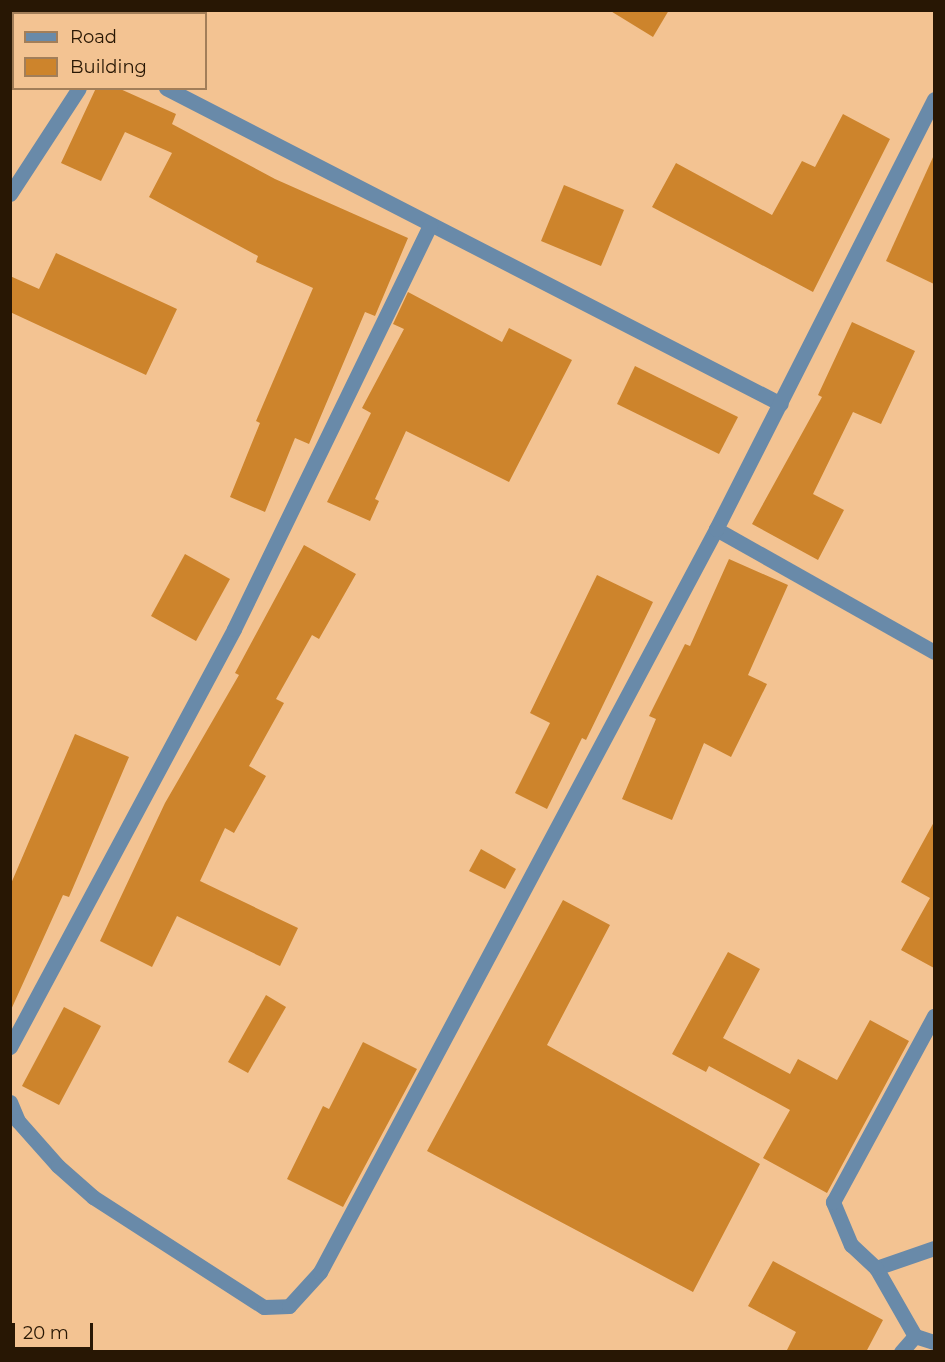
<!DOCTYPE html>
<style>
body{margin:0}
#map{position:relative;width:945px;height:1362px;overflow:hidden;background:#f3c392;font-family:Montserrat,sans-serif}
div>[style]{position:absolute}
.building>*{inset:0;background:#cd842c}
.minor>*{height:15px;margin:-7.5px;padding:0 7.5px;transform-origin:7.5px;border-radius:7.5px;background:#698aa9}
span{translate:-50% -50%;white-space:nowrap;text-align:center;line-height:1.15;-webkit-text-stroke:6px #f3c392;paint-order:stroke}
.frame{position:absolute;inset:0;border:12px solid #281704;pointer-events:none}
.legend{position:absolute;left:12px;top:12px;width:195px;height:78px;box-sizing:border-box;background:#f3c392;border:2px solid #a27e59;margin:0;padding:8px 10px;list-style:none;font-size:18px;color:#281704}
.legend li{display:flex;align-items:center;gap:12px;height:30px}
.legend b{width:30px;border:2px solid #a27e59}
.scale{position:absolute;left:12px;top:1323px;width:81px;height:27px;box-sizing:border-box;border:3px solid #281704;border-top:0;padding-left:8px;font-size:18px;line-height:21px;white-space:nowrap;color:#281704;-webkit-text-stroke:4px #f3c392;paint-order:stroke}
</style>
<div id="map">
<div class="building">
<i style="clip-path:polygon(609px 10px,669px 10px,653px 37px)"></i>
<i style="clip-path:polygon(96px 88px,118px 88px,176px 114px,172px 124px,275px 179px,408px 238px,375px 316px,365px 312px,309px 444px,295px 438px,265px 512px,230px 497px,260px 423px,256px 421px,313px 288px,256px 262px,258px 256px,149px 197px,172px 153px,125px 132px,101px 181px,61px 163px)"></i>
<i style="clip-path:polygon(843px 114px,890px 139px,813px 292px,652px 207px,676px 163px,772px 215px,802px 161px,815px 167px)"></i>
<i style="clip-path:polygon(934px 155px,934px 284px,886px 261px)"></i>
<i style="clip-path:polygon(564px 185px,624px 210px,601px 266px,541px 241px)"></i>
<i style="clip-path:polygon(56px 253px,177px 309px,146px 375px,10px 312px,10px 276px,39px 289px)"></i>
<i style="clip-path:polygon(408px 292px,502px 342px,509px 328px,572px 360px,509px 482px,406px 431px,375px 499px,379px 501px,370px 521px,327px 502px,371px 413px,362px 408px,404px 329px,393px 324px)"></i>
<i style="clip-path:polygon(852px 322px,915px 351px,881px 424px,853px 412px,813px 494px,844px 510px,818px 560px,752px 524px,822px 397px,818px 395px)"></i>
<i style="clip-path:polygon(635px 366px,738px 417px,719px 454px,617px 404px)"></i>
<i style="clip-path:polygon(304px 545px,356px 574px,319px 639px,312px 635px,276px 699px,284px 703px,249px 766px,266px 776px,234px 833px,225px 828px,200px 881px,298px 928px,280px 966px,177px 916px,152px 967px,100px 941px,165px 803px,239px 675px,235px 673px)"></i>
<i style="clip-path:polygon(185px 554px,230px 579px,196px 641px,151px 616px)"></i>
<i style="clip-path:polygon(729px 559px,788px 585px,748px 675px,767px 684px,731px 757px,704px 743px,672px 820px,622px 799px,656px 719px,649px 716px,685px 644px,690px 646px)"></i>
<i style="clip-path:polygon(597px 575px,653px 602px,586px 740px,582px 738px,547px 809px,515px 793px,550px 723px,530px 713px)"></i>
<i style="clip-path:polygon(75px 734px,129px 757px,69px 897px,63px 895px,10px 1012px,10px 886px)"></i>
<i style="clip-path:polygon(934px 822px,934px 968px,901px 950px,930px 898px,901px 882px)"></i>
<i style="clip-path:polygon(481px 849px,516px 869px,505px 889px,469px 871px)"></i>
<i style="clip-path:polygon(563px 900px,610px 925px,547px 1045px,760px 1164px,693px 1292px,427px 1151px)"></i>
<i style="clip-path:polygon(728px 952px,760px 969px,723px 1038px,790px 1074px,798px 1059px,837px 1080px,870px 1020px,909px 1041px,827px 1193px,763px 1158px,790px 1110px,709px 1066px,706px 1072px,672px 1054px)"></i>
<i style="clip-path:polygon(266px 995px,286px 1007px,248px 1073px,228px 1062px)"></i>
<i style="clip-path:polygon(64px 1007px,101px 1026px,59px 1105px,22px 1086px)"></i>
<i style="clip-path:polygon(363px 1042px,417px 1069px,343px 1207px,287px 1179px,323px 1106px,329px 1109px)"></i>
<i style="clip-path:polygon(773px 1261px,883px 1320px,866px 1352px,786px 1352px,796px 1332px,748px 1306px)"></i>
</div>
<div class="minor">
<i style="left:120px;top:14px;width:4px;rotate:-63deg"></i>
<i style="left:166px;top:88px;width:691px;rotate:27.2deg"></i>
<i style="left:10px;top:194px;width:126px;rotate:-56.9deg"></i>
<i style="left:716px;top:529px;width:250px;rotate:29.4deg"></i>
<i style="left:10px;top:1047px;width:474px;rotate:-61.8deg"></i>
<i style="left:234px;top:629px;width:449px;rotate:-64.1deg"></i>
<i style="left:10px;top:1102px;width:21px;rotate:67deg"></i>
<i style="left:18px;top:1121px;width:60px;rotate:48.4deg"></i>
<i style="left:58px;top:1166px;width:47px;rotate:41.5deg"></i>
<i style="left:93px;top:1197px;width:203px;rotate:32.8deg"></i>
<i style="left:264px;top:1307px;width:25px;rotate:-2deg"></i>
<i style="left:289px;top:1306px;width:46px;rotate:-47.6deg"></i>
<i style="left:320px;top:1272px;width:842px;rotate:-61.94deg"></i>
<i style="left:716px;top:529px;width:482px;rotate:-63.1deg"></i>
<i style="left:876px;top:1268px;width:61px;rotate:-19deg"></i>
<i style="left:915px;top:1336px;width:20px;rotate:18deg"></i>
<i style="left:901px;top:1352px;width:21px;rotate:-49deg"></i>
<i style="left:915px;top:1336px;width:78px;rotate:-119.8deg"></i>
<i style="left:876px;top:1268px;width:34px;rotate:-137deg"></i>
<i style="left:851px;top:1245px;width:47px;rotate:-112.7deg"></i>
<i style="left:833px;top:1202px;width:212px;rotate:-61.5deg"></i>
</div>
<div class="frame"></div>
<ul class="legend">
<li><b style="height:8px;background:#698aa9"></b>Road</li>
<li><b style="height:16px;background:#cd842c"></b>Building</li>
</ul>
<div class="scale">20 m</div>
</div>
